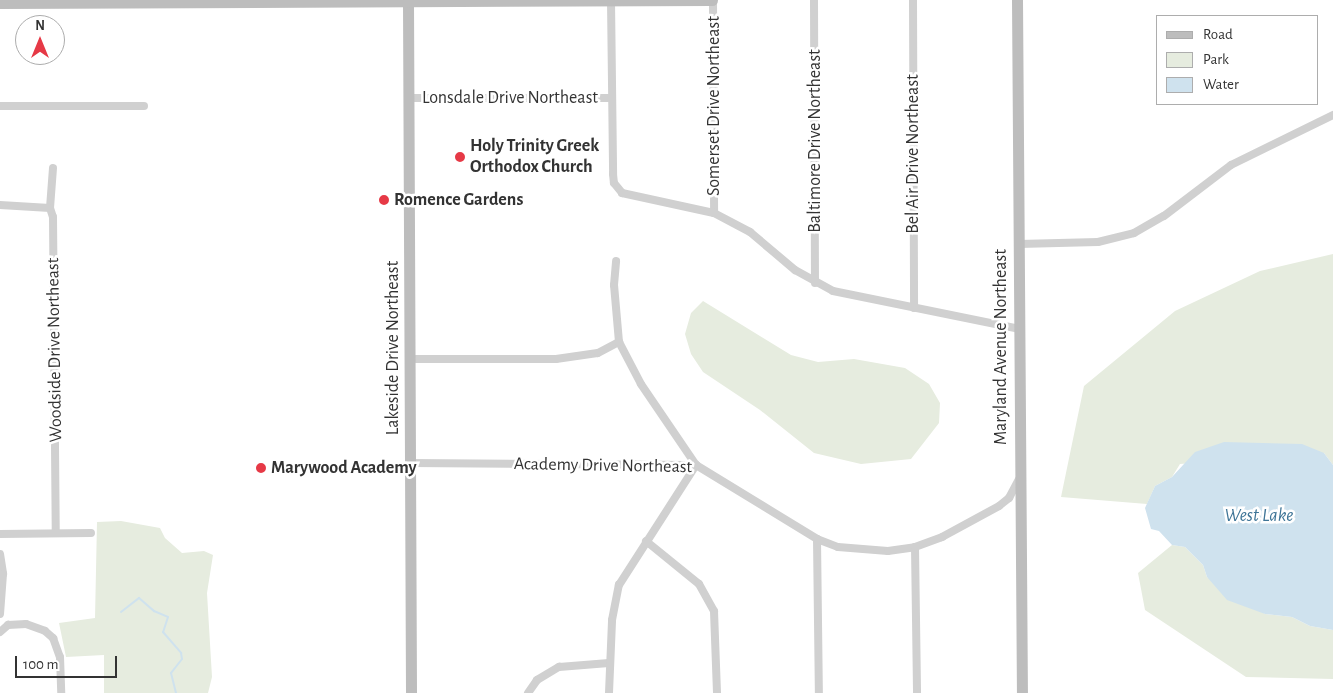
<!DOCTYPE html>
<style>
body{margin:0}
#map{position:relative;width:1333px;height:693px;overflow:hidden;background:#fff;font-family:"Alegreya Sans",sans-serif}
div>[style]{position:absolute}
.green>*{inset:0;background:#e6ecdf}
.water>*{inset:0;background:#cfe2ee}
.stream>*{height:2px;margin:-1px;padding:0 1px;transform-origin:1px;border-radius:1px;background:#cfe2ee}
.street>*{height:8px;margin:-4px;padding:0 4px;transform-origin:4px;border-radius:4px;background:#d0d0d0}
.secondary>*{height:11px;margin:-5.5px;padding:0 5.5px;transform-origin:5.5px;border-radius:5.5px;background:#bdbdbd}
.dots>*{width:14px;height:14px;translate:-50% -50%;box-sizing:border-box;border:2px solid #fff;border-radius:50%}
span{translate:-50% -50%;white-space:nowrap;text-align:center;line-height:1.15;-webkit-text-stroke:5px #fff;paint-order:stroke}
.street-label{font-size:18px;color:#333}
.poi-label{font-size:18px;color:#333;font-weight:700}
.left{translate:0 -50%;text-align:left}
.water-label{font-size:19px;color:#3f7597;font-style:italic}
.legend{position:absolute;left:1156px;top:15px;width:162px;height:90px;box-sizing:border-box;background:#fff;border:1px solid #adadad;margin:0;padding:6px 9px;list-style:none;font-size:15px;color:#333}
.legend li{display:flex;align-items:center;gap:10px;height:25px}
.legend b{width:25px;border:1px solid #adadad}
.north{position:absolute;left:15px;top:15px;width:50px;height:50px;box-sizing:border-box;background:#fff;border:1px solid #adadad;border-radius:50%;rotate:0deg;font-size:14px;font-weight:700;line-height:20px;text-align:center;color:#333}
.north::after{content:'';display:block;margin:auto;width:18px;height:22px;background:#e63946;clip-path:polygon(50% 0,100% 100%,50% 72%,0 100%)}
.scale{position:absolute;left:15px;top:656px;width:102px;height:22px;box-sizing:border-box;border:2px solid #333;border-top:0;padding-left:6px;font-size:15px;line-height:18px;white-space:nowrap;color:#333;-webkit-text-stroke:4px #fff;paint-order:stroke}
</style>
<div id="map">
<div class="green">
<i style="clip-path:polygon(1333px 254px,1333px 465px,1324px 453px,1180px 464px,1172px 477px,1155px 486px,1147px 504px,1061px 497px,1084px 386px,1175px 311px,1260px 271px)"></i>
<i style="clip-path:polygon(703px 301px,791px 355px,818px 362px,854px 359px,905px 368px,929px 384px,940px 403px,939px 423px,911px 459px,861px 464px,814px 453px,760px 410px,703px 372px,691px 354px,685px 334px,691px 313px)"></i>
<i style="clip-path:polygon(121px 521px,160px 528px,165px 538px,182px 553px,204px 551px,213px 555px,207px 593px,212px 677px,208px 693px,104px 693px,104px 655px,66px 657px,59px 623px,95px 618px,97px 522px)"></i>
<i style="clip-path:polygon(1172px 545px,1185px 547px,1203px 565px,1207px 577px,1265px 614px,1292px 617px,1310px 626px,1333px 630px,1333px 679px,1246px 677px,1145px 610px,1138px 573px)"></i>
</div>
<div class="water">
<i style="clip-path:polygon(1224px 442px,1302px 444px,1324px 453px,1333px 465px,1333px 630px,1310px 626px,1292px 617px,1265px 614px,1227px 600px,1207px 577px,1203px 565px,1185px 547px,1172px 545px,1159px 531px,1151px 529px,1145px 508px,1155px 486px,1172px 477px,1195px 452px)"></i>
</div>
<div class="stream">
<i style="left:121px;top:612px;width:23px;rotate:-38deg"></i>
<i style="left:139px;top:598px;width:20px;rotate:41deg"></i>
<i style="left:154px;top:611px;width:15px;rotate:23deg"></i>
<i style="left:168px;top:617px;width:16px;rotate:108deg"></i>
<i style="left:163px;top:632px;width:28px;rotate:49deg"></i>
<i style="left:181px;top:653px;width:6px;rotate:81deg"></i>
<i style="left:182px;top:659px;width:18px;rotate:128deg"></i>
<i style="left:171px;top:673px;width:21px;rotate:76deg"></i>
</div>
<div class="street">
<i style="left:713px;top:0;width:213px;rotate:89.7deg"></i>
<i style="left:814px;top:0;width:283px;rotate:89.8deg"></i>
<i style="left:913px;top:0;width:308px;rotate:89.8deg"></i>
<i style="left:611px;top:1px;width:173px;rotate:89.3deg"></i>
<i style="left:613px;top:174px;width:9px;rotate:84deg"></i>
<i style="left:614px;top:183px;width:13px;rotate:51deg"></i>
<i style="left:622px;top:193px;width:94px;rotate:12.3deg"></i>
<i style="left:714px;top:213px;width:41px;rotate:27.8deg"></i>
<i style="left:750px;top:232px;width:59px;rotate:40.2deg"></i>
<i style="left:795px;top:270px;width:43px;rotate:28.9deg"></i>
<i style="left:833px;top:291px;width:190px;rotate:11.5deg"></i>
<i style="left:408px;top:98px;width:203px"></i>
<i style="left:0;top:106px;width:144px"></i>
<i style="left:53px;top:168px;width:40px;rotate:94.3deg"></i>
<i style="left:50px;top:208px;width:9px;rotate:72deg"></i>
<i style="left:53px;top:217px;width:316px;rotate:89.5deg"></i>
<i style="left:0;top:205px;width:50px;rotate:3.4deg"></i>
<i style="left:1019px;top:244px;width:79px;rotate:-1.5deg"></i>
<i style="left:1098px;top:242px;width:37px;rotate:-14deg"></i>
<i style="left:1134px;top:233px;width:34px;rotate:-30deg"></i>
<i style="left:1164px;top:216px;width:84px;rotate:-37.3deg"></i>
<i style="left:1231px;top:165px;width:114px;rotate:-26.1deg"></i>
<i style="left:411px;top:359px;width:145px"></i>
<i style="left:556px;top:359px;width:42px;rotate:-8.1deg"></i>
<i style="left:598px;top:353px;width:24px;rotate:-28deg"></i>
<i style="left:411px;top:463px;width:285px;rotate:0.4deg"></i>
<i style="left:696px;top:465px;width:142px;rotate:31.4deg"></i>
<i style="left:817px;top:539px;width:22px;rotate:21deg"></i>
<i style="left:838px;top:547px;width:50px;rotate:4.6deg"></i>
<i style="left:888px;top:551px;width:27px;rotate:-8deg"></i>
<i style="left:915px;top:547px;width:29px;rotate:-20deg"></i>
<i style="left:942px;top:537px;width:65px;rotate:-28.5deg"></i>
<i style="left:999px;top:506px;width:13px;rotate:-39deg"></i>
<i style="left:1009px;top:498px;width:21px;rotate:-62deg"></i>
<i style="left:0;top:534px;width:91px;rotate:-0.6deg"></i>
<i style="left:817px;top:539px;width:154px;rotate:89.3deg"></i>
<i style="left:646px;top:541px;width:68px;rotate:39.1deg"></i>
<i style="left:699px;top:584px;width:31px;rotate:61deg"></i>
<i style="left:714px;top:611px;width:82px;rotate:87.9deg"></i>
<i style="left:915px;top:547px;width:146px;rotate:89.2deg"></i>
<i style="left:0;top:554px;width:20px;rotate:81deg"></i>
<i style="left:3px;top:574px;width:40px;rotate:94.3deg"></i>
<i style="left:0;top:632px;width:11px;rotate:-41deg"></i>
<i style="left:8px;top:625px;width:18px;rotate:-3deg"></i>
<i style="left:26px;top:624px;width:20px;rotate:20deg"></i>
<i style="left:45px;top:631px;width:11px;rotate:41deg"></i>
<i style="left:53px;top:638px;width:20px;rotate:70deg"></i>
<i style="left:60px;top:657px;width:36px;rotate:88deg"></i>
<i style="left:528px;top:693px;width:16px;rotate:-55deg"></i>
<i style="left:537px;top:680px;width:26px;rotate:-31deg"></i>
<i style="left:559px;top:667px;width:50px;rotate:-4.6deg"></i>
<i style="left:609px;top:693px;width:73px;rotate:-87.6deg"></i>
<i style="left:612px;top:620px;width:36px;rotate:-79deg"></i>
<i style="left:619px;top:585px;width:143px;rotate:-57.3deg"></i>
<i style="left:696px;top:465px;width:98px;rotate:-124.2deg"></i>
<i style="left:641px;top:384px;width:47px;rotate:-117.6deg"></i>
<i style="left:619px;top:342px;width:57px;rotate:-95deg"></i>
<i style="left:614px;top:285px;width:24px;rotate:-85deg"></i>
</div>
<div class="secondary">
<i style="left:1017px;top:0;width:693px;rotate:89.59deg"></i>
<i style="left:408px;top:2px;width:691px;rotate:89.75deg"></i>
<i style="left:0;top:3px;width:712px;rotate:-0.24deg"></i>
</div>
<div class="dots">
<i style="left:460px;top:157px;background:#e63946"></i>
<i style="left:384px;top:200px;background:#e63946"></i>
<i style="left:261px;top:468px;background:#e63946"></i>
</div>
<div class="street-label">
<span style="left:510px;top:98px">Lonsdale Drive Northeast</span>
<span style="left:714px;top:106px;rotate:-90deg">Somerset Drive Northeast</span>
<span style="left:815px;top:141px;rotate:-90deg">Baltimore Drive Northeast</span>
<span style="left:913px;top:154px;rotate:-90deg">Bel Air Drive Northeast</span>
<span style="left:1001px;top:347px;rotate:-90deg">Maryland Avenue Northeast</span>
<span style="left:393px;top:348px;rotate:-90deg">Lakeside Drive Northeast</span>
<span style="left:55px;top:350px;rotate:-91deg">Woodside Drive Northeast</span>
<span style="left:603px;top:466px;rotate:1deg">Academy Drive Northeast</span>
</div>
<div class="poi-label">
<span class="left" style="left:470px;top:157px">Holy Trinity Greek<br>Orthodox Church</span>
<span class="left" style="left:394px;top:200px">Romence Gardens</span>
<span class="left" style="left:271px;top:468px">Marywood Academy</span>
</div>
<div class="water-label">
<span style="left:1259px;top:516px">West Lake</span>
</div>
<ul class="legend">
<li><b style="height:6px;background:#bdbdbd"></b>Road</li>
<li><b style="height:14px;background:#e6ecdf"></b>Park</li>
<li><b style="height:14px;background:#cfe2ee"></b>Water</li>
</ul>
<div class="north">N</div>
<div class="scale">100 m</div>
</div>
